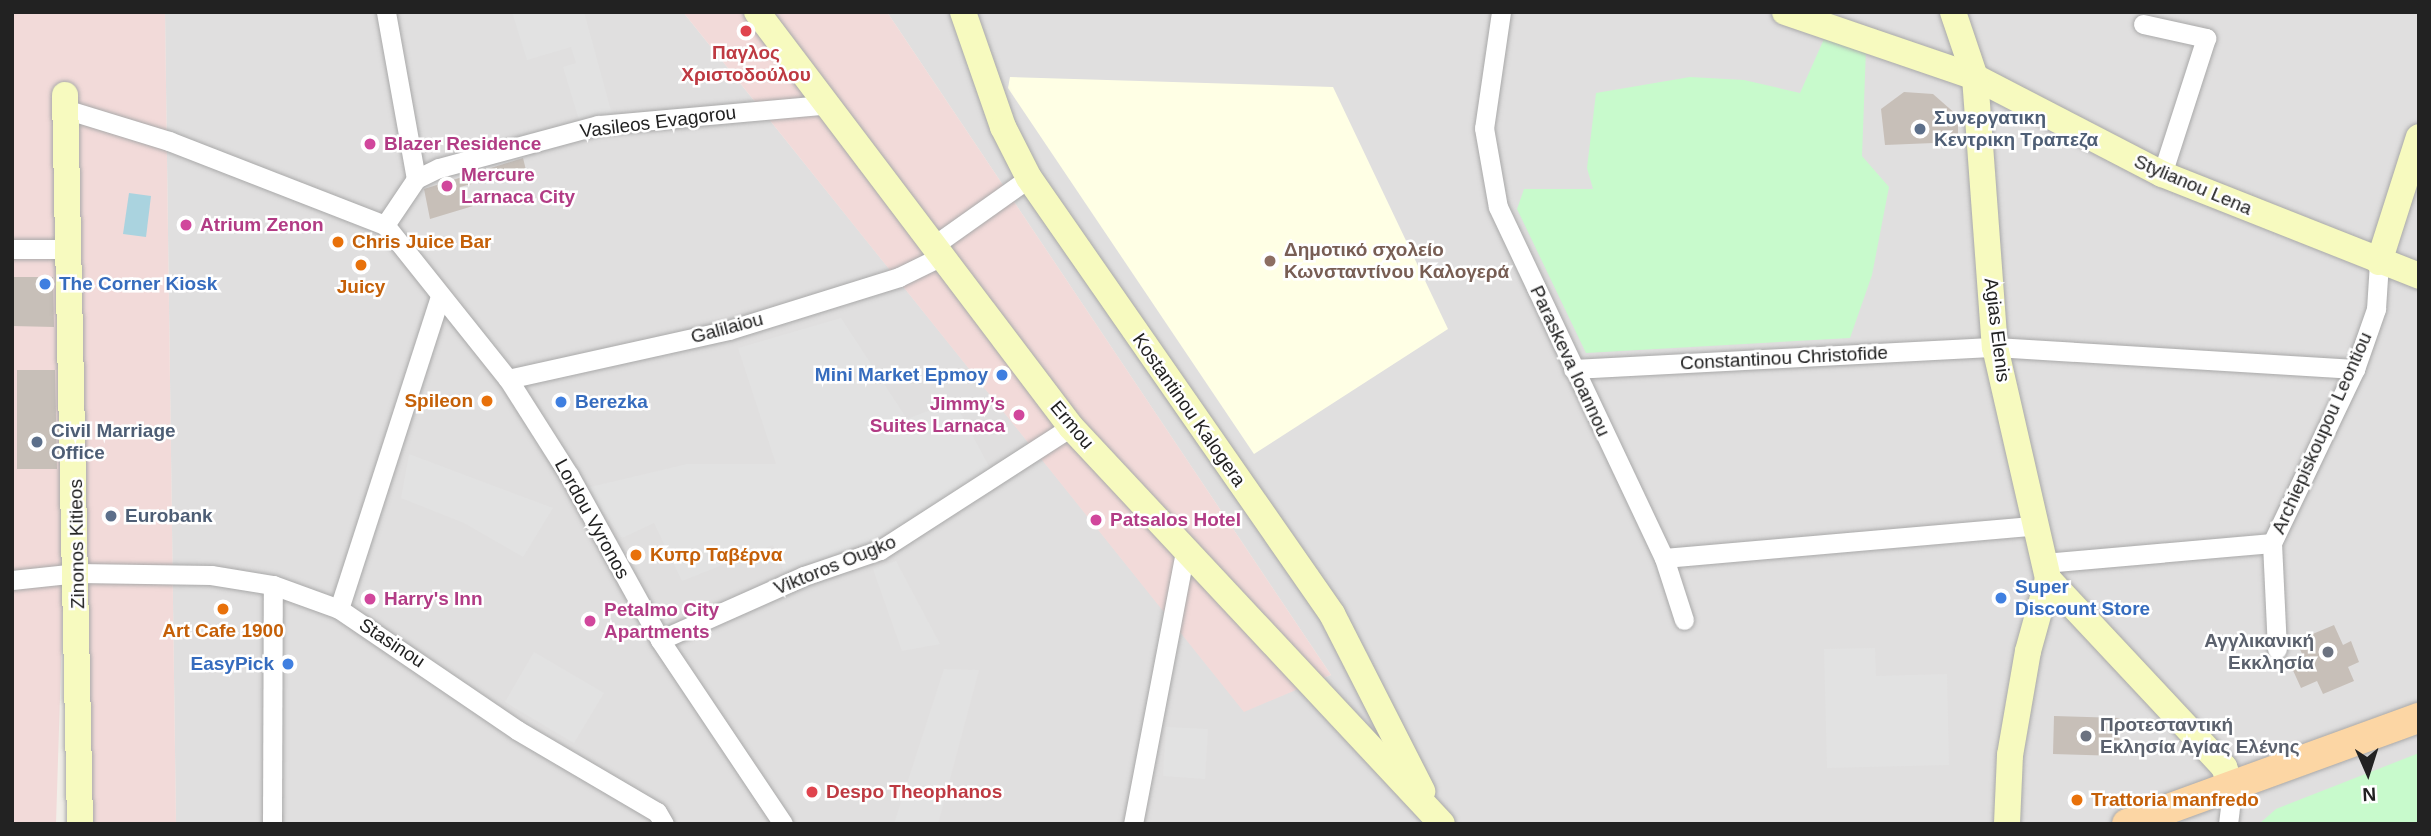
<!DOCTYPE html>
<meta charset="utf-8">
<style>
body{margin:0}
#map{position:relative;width:2431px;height:836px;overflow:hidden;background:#f2efe9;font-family:Helvetica,sans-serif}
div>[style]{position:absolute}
.residential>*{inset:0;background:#e0dfdf}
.commercial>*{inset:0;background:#f2dad9}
.education>*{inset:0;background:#ffffe5}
.park>*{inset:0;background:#c8facc}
.parking>*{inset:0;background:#e2e2e2}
.water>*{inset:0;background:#aad3df}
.building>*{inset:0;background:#c7bfb8}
.roads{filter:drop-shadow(0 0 2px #a9a9a9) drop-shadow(0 0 2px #a9a9a9)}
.street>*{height:19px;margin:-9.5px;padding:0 9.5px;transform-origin:9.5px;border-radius:9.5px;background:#fff}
.secondary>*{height:26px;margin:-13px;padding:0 13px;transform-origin:13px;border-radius:13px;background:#f7fabf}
.primary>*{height:30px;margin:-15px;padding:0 15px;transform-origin:15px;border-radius:15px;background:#fcd6a4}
.dots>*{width:19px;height:19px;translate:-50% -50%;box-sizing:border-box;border:4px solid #fff;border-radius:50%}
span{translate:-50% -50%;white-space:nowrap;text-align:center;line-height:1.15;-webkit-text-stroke:5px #fff;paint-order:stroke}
.health-label{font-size:19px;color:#be3a42;font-weight:700}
.left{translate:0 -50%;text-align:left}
.service-label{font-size:19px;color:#4e5e75;font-weight:700}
.street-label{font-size:19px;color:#222}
.hotel-label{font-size:19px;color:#b23c85;font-weight:700}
.right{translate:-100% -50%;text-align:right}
.food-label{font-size:19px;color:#c56008;font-weight:700}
.education-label{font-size:19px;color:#785e54;font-weight:700}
.shop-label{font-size:19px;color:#366cbe;font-weight:700}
.worship-label{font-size:19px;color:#5b616d;font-weight:700}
.frame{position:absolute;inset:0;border:14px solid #222;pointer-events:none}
.north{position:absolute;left:2333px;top:738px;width:70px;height:70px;-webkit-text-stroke:5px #fff;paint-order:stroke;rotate:177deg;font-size:19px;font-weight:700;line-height:28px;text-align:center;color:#222}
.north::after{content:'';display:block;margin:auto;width:24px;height:32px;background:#222;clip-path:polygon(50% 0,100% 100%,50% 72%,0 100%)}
</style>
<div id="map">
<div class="residential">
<i style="clip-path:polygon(165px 12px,683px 12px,1244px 711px,1331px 675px,887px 12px,2419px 12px,2419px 824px,176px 824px)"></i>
</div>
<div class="commercial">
<i style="clip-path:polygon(12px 12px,165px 12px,176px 824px,85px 824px,64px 569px,56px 824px,12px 824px)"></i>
<i style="clip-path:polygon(683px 12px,887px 12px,1331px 675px,1244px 712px)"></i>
</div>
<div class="education">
<i style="clip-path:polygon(1010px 77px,1333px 87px,1448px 329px,1254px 454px,1008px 88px)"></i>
</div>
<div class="park">
<i style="clip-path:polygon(1824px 39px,1866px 49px,1862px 156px,1889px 187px,1872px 275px,1850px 338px,1586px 353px,1517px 209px,1524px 189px,1593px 189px,1587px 168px,1596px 93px,1690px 77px,1744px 80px,1800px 93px)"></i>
<i style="clip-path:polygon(2419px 753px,2419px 824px,2259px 824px,2276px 809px)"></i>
</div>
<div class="parking">
<i style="clip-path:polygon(512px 12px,584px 12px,613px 118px,580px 123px,563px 67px,576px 63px,571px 47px,527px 60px)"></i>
<i style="clip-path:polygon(841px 318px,907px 419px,954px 401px,992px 472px,875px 540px,784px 572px,773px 545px,682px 581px,654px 523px,622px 538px,586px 488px,687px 464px,776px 464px,738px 348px)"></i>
<i style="clip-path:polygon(409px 454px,553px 508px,523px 557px,464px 523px,401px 498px)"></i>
<i style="clip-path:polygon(896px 561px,940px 644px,902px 651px,873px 569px)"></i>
<i style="clip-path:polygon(1875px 648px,1876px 676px,1947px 674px,1949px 765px,1827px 768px,1824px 649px)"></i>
<i style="clip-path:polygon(534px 652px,604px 693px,574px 743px,505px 702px)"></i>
<i style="clip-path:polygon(944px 669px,979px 670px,938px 824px,894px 824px)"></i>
<i style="clip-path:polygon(1166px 727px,1208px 729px,1205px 779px,1163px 776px)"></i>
</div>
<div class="water">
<i style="clip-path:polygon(129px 193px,151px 196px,146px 237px,123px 234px)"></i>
</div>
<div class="building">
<i style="clip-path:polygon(1904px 92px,1933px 94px,1958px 116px,1958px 142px,1885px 145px,1881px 109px)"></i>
<i style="clip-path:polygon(523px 158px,526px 170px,460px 187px,473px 206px,430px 219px,424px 189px)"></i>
<i style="clip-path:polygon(12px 277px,53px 277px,54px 327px,12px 326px)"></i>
<i style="clip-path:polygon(17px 370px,55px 370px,57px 469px,17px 469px)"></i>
<i style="clip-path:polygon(2334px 625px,2343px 645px,2351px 641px,2359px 662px,2348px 667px,2354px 681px,2323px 694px,2317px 681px,2301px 688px,2291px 666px,2305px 660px,2296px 641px)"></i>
<i style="clip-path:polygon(2054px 716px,2120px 718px,2119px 756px,2053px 754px)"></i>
</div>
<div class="roads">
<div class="street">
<i style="left:1501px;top:12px;width:117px;rotate:98.3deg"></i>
<i style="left:1484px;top:128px;width:80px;rotate:80deg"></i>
<i style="left:1498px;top:207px;width:388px;rotate:64.7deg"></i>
<i style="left:1664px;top:558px;width:65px;rotate:72.1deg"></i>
<i style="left:2143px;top:24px;width:65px;rotate:12.5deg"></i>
<i style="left:2206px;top:38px;width:143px;rotate:107.9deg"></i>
<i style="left:65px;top:109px;width:109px;rotate:17.1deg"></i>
<i style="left:169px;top:141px;width:232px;rotate:21.3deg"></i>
<i style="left:385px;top:225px;width:197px;rotate:51.4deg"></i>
<i style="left:508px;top:379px;width:114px;rotate:57.6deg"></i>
<i style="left:569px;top:475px;width:188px;rotate:61.1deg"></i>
<i style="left:660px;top:640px;width:221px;rotate:56.2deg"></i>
<i style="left:416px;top:179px;width:25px;rotate:-26deg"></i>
<i style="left:439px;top:168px;width:165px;rotate:-15.1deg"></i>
<i style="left:598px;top:125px;width:225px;rotate:-5.1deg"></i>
<i style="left:385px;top:225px;width:55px;rotate:-56deg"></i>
<i style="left:416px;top:179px;width:170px;rotate:-100.2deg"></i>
<i style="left:933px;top:246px;width:118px;rotate:-35.3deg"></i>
<i style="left:12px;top:249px;width:57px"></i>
<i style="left:1573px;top:369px;width:423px;rotate:-3deg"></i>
<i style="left:1995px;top:347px;width:361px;rotate:3.5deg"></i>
<i style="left:508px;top:379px;width:226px;rotate:-12.5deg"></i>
<i style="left:729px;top:330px;width:178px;rotate:-17.3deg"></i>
<i style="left:899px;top:277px;width:46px;rotate:-26deg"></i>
<i style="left:2272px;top:543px;width:106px;rotate:87.3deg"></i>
<i style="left:1664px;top:558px;width:369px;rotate:-5deg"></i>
<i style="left:2044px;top:563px;width:229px;rotate:-5deg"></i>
<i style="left:2272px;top:543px;width:193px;rotate:-64.5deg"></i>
<i style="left:2355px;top:369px;width:64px;rotate:-70.7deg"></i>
<i style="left:2376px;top:309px;width:47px;rotate:-86.3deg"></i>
<i style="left:12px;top:580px;width:66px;rotate:-6.1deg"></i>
<i style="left:78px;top:573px;width:133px;rotate:0.9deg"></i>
<i style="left:211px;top:575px;width:63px;rotate:9.2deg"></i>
<i style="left:273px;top:585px;width:70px;rotate:20deg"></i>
<i style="left:339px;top:609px;width:215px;rotate:34.2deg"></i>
<i style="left:517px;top:730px;width:162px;rotate:30.4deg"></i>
<i style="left:657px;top:812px;width:14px;rotate:60deg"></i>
<i style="left:339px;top:609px;width:328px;rotate:-72.1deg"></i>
<i style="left:660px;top:640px;width:158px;rotate:-24deg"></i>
<i style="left:804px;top:576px;width:80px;rotate:-18.9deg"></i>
<i style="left:880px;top:550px;width:227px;rotate:-32.8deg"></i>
<i style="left:272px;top:824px;width:239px;rotate:-89.8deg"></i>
<i style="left:1133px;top:824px;width:277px;rotate:-79.2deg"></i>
<i style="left:2228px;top:824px;width:35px;rotate:-83deg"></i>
</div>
<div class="secondary">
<i style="left:757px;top:12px;width:520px;rotate:52.89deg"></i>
<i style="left:1071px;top:427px;width:543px;rotate:46.94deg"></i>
<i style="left:963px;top:12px;width:122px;rotate:70.8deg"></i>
<i style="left:1003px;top:127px;width:57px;rotate:63deg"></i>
<i style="left:1029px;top:178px;width:531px;rotate:55.2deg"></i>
<i style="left:1332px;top:614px;width:199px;rotate:63deg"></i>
<i style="left:1785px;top:12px;width:201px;rotate:18.9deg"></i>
<i style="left:1975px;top:77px;width:211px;rotate:27.4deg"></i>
<i style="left:2162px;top:174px;width:277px;rotate:21.6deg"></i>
<i style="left:1953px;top:12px;width:69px;rotate:71.3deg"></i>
<i style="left:1975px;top:77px;width:271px;rotate:85.8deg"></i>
<i style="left:1995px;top:347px;width:238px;rotate:77.1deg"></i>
<i style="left:2048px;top:579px;width:75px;rotate:105.5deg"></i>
<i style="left:2028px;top:651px;width:106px;rotate:99.8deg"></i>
<i style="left:2010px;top:755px;width:69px;rotate:92.5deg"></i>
<i style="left:65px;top:95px;width:729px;rotate:88.82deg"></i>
<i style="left:2379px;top:262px;width:131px;rotate:-72.3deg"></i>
<i style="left:2048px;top:579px;width:258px;rotate:46.9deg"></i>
<i style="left:2224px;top:767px;width:23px;rotate:70deg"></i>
</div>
<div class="primary">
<i style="left:2127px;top:824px;width:311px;rotate:-20deg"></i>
</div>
</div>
<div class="dots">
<i style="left:746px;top:31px;background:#e0444e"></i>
<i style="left:1920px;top:129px;background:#5c6f8a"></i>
<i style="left:370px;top:144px;background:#d1479c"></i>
<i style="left:447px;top:186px;background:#d1479c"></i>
<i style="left:186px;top:225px;background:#d1479c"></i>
<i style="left:338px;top:242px;background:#e8710a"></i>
<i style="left:1270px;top:261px;background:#8d6e63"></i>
<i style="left:361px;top:265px;background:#e8710a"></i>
<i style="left:45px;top:284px;background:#3f7fe0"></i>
<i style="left:1002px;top:375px;background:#3f7fe0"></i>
<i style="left:487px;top:401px;background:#e8710a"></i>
<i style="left:561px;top:402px;background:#3f7fe0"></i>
<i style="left:1019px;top:415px;background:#d1479c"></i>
<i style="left:37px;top:442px;background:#5c6f8a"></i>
<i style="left:111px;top:516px;background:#5c6f8a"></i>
<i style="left:1096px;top:520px;background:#d1479c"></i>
<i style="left:636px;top:555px;background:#e8710a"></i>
<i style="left:2001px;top:598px;background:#3f7fe0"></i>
<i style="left:370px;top:599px;background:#d1479c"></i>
<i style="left:223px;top:609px;background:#e8710a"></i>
<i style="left:590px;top:621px;background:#d1479c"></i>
<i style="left:2328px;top:652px;background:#6b7280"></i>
<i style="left:288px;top:664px;background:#3f7fe0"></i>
<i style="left:2086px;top:736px;background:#6b7280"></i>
<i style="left:812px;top:792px;background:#e0444e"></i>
<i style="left:2077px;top:800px;background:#e8710a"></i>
</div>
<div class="health-label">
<span style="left:746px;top:64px">Παγλος<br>Χριστοδούλου</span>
<span class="left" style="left:826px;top:792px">Despo Theophanos</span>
</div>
<div class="service-label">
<span class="left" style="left:1934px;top:129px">Συνεργατικη<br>Κεντρικη Τραπεζα</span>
<span class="left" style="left:51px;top:442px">Civil Marriage<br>Office</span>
<span class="left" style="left:125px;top:516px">Eurobank</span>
</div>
<div class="street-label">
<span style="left:658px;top:122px;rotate:-7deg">Vasileos Evagorou</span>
<span style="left:2193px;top:185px;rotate:23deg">Stylianou Lena</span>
<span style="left:727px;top:328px;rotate:-15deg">Galilaiou</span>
<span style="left:1997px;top:330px;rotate:83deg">Agias Elenis</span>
<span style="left:1784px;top:358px;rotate:-3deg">Constantinou Christofide</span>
<span style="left:1570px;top:361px;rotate:65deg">Paraskeva Ioannou</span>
<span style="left:1189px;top:410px;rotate:55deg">Kostantinou Kalogera</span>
<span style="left:1072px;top:425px;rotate:50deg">Ermou</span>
<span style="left:2322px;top:433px;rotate:-66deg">Archiepiskoupou Leontiou</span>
<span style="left:592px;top:519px;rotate:61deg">Lordou Vyronos</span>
<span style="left:77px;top:544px;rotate:-91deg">Zinonos Kitieos</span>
<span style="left:835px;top:565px;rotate:-22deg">Viktoros Ougko</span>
<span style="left:392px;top:643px;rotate:33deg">Stasinou</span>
</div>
<div class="hotel-label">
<span class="left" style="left:384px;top:144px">Blazer Residence</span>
<span class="left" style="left:461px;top:186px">Mercure<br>Larnaca City</span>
<span class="left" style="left:200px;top:225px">Atrium Zenon</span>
<span class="right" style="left:1005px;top:415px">Jimmy’s<br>Suites Larnaca</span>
<span class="left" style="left:1110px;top:520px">Patsalos Hotel</span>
<span class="left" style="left:384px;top:599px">Harry's Inn</span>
<span class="left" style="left:604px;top:621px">Petalmo City<br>Apartments</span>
</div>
<div class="food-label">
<span class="left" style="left:352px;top:242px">Chris Juice Bar</span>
<span style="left:361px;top:287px">Juicy</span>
<span class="right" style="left:473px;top:401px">Spileon</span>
<span class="left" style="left:650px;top:555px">Κυπρ Ταβέρνα</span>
<span style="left:223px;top:631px">Art Cafe 1900</span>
<span class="left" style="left:2091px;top:800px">Trattoria manfredo</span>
</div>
<div class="education-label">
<span class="left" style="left:1284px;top:261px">Δημοτικό σχολείο<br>Κωνσταντίνου Καλογερά</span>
</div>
<div class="shop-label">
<span class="left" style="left:59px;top:284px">The Corner Kiosk</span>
<span class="right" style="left:988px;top:375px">Mini Market Epmoy</span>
<span class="left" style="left:575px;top:402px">Berezka</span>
<span class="left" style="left:2015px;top:598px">Super<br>Discount Store</span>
<span class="right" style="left:274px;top:664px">EasyPick</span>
</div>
<div class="worship-label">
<span class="right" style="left:2314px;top:652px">Αγγλικανική<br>Εκκλησία</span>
<span class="left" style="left:2100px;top:736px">Προτεσταντική<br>Εκλησία Αγίας Ελένης</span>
</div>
<div class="frame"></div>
<div class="north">N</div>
</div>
